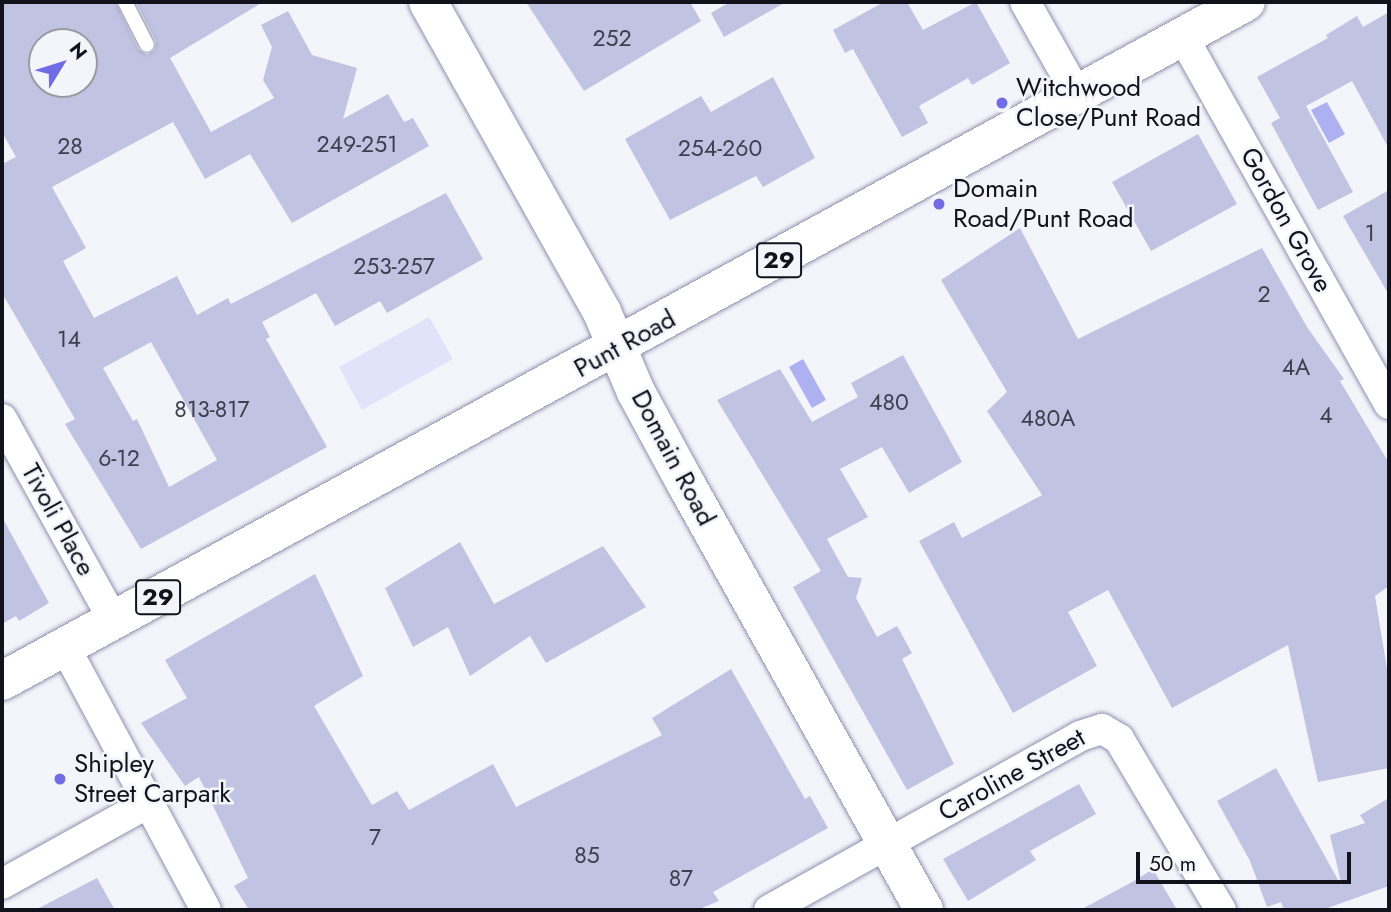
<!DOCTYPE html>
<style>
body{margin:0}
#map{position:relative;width:1391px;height:912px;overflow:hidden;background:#f4f5fb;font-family:Jost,sans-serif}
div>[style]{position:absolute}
.green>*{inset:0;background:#e1e3fa}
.water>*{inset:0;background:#adb1f1}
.building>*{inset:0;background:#c0c3e1}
.roads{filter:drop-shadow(0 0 2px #8e90ad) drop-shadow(0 0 2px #8e90ad)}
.lane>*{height:14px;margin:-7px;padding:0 7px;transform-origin:7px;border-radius:7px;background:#fff}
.street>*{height:30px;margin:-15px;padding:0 15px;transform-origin:15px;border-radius:15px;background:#fff}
.secondary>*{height:38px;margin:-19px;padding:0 19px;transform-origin:19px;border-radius:19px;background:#fff}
.highway>*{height:38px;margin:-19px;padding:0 19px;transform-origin:19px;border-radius:19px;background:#fff}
.dots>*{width:19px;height:19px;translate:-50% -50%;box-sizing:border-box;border:4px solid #f4f5fb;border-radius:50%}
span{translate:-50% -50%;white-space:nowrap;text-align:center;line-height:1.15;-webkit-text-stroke:5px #f4f5fb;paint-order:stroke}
.number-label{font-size:23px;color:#3e3e4e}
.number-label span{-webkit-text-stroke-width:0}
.shield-label span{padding:2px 5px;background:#f4f5fb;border:2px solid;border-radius:5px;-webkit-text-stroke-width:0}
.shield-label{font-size:24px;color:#12121d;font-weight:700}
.poi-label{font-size:26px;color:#12121d}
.left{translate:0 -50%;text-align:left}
.street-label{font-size:26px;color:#12121d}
.frame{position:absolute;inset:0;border:4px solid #12121d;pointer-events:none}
.north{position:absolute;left:28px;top:28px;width:70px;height:70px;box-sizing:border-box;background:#f4f5fb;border:2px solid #9a9aa2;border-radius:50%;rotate:52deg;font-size:19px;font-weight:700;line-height:28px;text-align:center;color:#12121d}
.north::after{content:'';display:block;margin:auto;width:24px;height:32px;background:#716be5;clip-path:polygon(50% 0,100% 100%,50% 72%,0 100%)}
.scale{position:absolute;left:1136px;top:852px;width:215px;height:32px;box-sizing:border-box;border:4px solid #12121d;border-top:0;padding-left:9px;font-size:21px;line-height:24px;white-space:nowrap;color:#12121d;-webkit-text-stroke:5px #f4f5fb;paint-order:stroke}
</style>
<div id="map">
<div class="green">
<i style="clip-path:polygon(429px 317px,453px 359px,362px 410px,339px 367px)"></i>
</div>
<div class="water">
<i style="clip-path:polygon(1327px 102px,1345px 134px,1329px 143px,1311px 110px)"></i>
<i style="clip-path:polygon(803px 359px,826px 400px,812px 408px,789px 367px)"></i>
</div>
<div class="building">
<i style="clip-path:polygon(evenodd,2px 2px,115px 2px,138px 49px,147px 55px,155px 50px,156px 41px,136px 2px,263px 2px,170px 58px,211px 132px,274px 98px,263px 80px,272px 47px,261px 25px,288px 11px,312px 55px,357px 68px,343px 119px,388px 94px,404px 122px,413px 118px,429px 146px,292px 223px,250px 154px,205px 179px,173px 122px,52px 187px,86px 248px,63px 261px,94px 318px,177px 276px,197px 315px,228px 298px,231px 304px,446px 193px,483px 259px,387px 313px,380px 301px,335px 326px,316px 293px,262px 322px,270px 337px,266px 339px,327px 447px,141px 549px,65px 424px,75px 419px,2px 293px,2px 164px,16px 157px,2px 132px,2px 2px,42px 42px,84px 42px,84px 84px,42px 84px,42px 42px,2px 2px,151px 342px,217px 460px,169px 487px,137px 419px,133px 421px,103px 368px,151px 342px)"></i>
<i style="clip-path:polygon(526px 2px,690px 2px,701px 21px,584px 91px)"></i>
<i style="clip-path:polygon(730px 2px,786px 2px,724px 37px,711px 13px)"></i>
<i style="clip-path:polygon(884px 2px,907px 2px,923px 30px,976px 2px,1010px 63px,972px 85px,968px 78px,919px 106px,928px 123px,902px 137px,853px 49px,845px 53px,833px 30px)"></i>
<i style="clip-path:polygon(1389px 12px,1389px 149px,1352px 81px,1306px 106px,1353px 192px,1318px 210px,1271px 123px,1280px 118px,1257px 77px,1328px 38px,1326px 35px,1357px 16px,1363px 27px)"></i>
<i style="clip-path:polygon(773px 77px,815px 158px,763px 187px,756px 176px,670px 220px,625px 139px,701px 96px,711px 112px)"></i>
<i style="clip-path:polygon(1198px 134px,1237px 204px,1151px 251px,1112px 182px)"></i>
<i style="clip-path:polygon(1389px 190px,1389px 295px,1343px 216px)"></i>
<i style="clip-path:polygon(1020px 228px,1078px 339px,1262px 248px,1307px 327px,1344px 379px,1340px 381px,1389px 463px,1389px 586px,1375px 596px,1389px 681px,1389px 768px,1318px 782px,1288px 645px,1172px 708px,1108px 590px,1068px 612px,1097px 666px,1013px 713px,919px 541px,954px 522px,962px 538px,1042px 495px,987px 411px,1007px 392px,941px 280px)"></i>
<i style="clip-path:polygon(903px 355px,962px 462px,909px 493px,882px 447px,840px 469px,868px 517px,827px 539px,848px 577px,862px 578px,856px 598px,877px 637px,897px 626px,912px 653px,902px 659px,954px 764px,907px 790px,793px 587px,821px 571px,717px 400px,780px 369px,812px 422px,858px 397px,851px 383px)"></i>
<i style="clip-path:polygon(2px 517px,49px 603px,19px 621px,16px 616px,2px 624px)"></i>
<i style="clip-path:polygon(460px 542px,494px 604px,603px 546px,646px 607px,546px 663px,530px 636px,470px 676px,448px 627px,413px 647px,385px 588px)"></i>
<i style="clip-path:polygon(315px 574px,363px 676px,314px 706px,372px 805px,397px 791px,409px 810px,493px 764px,516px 807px,662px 735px,652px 718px,731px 669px,805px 799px,810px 796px,828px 828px,713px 892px,719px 901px,697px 910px,249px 910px,234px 886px,248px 878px,199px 777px,185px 786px,141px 723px,187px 698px,165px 660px)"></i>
<i style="clip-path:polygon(1276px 768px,1342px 887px,1330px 835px,1365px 823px,1360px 815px,1389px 798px,1389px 886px,1322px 910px,1284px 910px,1281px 902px,1267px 907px,1250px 861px,1217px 801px)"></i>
<i style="clip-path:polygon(1079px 784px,1096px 814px,1030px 851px,1036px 860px,968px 901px,943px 859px)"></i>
<i style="clip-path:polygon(1153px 869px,1177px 910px,1080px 910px,1134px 881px)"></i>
<i style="clip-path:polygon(97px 878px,115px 910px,35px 910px)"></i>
</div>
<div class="roads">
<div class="lane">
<i style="left:125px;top:2px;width:48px;rotate:62.9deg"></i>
</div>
<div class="street">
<i style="left:1025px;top:2px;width:108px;rotate:60.6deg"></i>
<i style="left:1183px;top:37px;width:421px;rotate:60.7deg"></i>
<i style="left:2px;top:419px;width:231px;rotate:61deg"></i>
<i style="left:65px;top:647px;width:298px;rotate:61.8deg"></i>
<i style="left:2px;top:884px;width:167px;rotate:-29deg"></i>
<i style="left:769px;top:910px;width:356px;rotate:-29.2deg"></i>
<i style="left:1080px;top:736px;width:23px;rotate:-18deg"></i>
<i style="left:1102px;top:729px;width:20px;rotate:30deg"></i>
<i style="left:1119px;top:739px;width:199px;rotate:59.2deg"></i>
</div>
<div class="secondary">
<i style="left:428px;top:2px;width:355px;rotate:60.7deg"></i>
<i style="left:602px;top:312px;width:87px;rotate:67deg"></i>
<i style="left:636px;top:392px;width:105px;rotate:61.5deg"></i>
<i style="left:686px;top:484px;width:488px;rotate:60.8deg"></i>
</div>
<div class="highway">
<i style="left:2px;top:681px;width:1417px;rotate:-28.63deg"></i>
</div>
</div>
<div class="dots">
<i style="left:1002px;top:103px;background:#716be5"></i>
<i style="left:939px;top:204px;background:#716be5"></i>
<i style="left:60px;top:779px;background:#716be5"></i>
</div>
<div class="number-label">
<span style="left:612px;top:38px">252</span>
<span style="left:357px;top:144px">249-251</span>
<span style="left:70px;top:146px">28</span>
<span style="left:720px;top:148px">254-260</span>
<span style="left:1370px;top:233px">1</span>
<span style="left:394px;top:266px">253-257</span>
<span style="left:1264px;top:294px">2</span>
<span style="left:69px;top:339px">14</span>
<span style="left:1296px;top:367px">4A</span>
<span style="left:889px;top:402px">480</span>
<span style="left:212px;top:409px">813-817</span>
<span style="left:1326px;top:415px">4</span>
<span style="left:1048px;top:418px">480A</span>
<span style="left:119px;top:458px">6-12</span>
<span style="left:375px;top:837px">7</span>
<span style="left:587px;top:855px">85</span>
<span style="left:681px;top:878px">87</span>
</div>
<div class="shield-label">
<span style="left:779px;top:260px">29</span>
<span style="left:158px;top:597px">29</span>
</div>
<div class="poi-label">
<span class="left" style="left:1016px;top:103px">Witchwood<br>Close/Punt Road</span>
<span class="left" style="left:953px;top:204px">Domain<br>Road/Punt Road</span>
<span class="left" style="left:74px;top:779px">Shipley<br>Street Carpark</span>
</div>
<div class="street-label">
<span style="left:1286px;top:220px;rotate:61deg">Gordon Grove</span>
<span style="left:625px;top:344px;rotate:-29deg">Punt Road</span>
<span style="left:673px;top:458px;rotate:62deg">Domain Road</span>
<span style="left:58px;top:520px;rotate:61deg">Tivoli Place</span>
<span style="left:1012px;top:775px;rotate:-29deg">Caroline Street</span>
</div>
<div class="frame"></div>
<div class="north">N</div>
<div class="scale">50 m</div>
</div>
